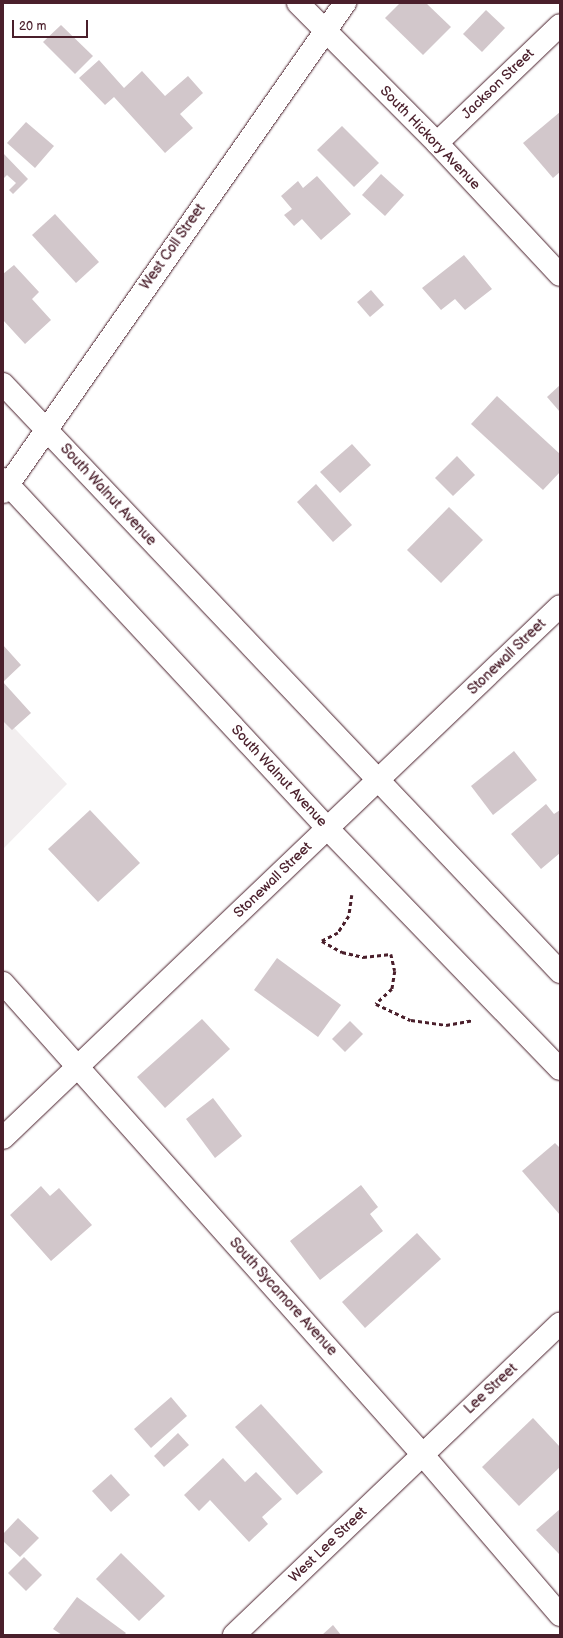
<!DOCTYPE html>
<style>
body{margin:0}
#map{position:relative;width:563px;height:1638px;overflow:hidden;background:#fff;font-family:"Balsamiq Sans",sans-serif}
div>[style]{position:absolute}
.built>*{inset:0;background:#f2eeef}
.building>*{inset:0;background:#d2c7cb}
.path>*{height:2.5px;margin-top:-1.25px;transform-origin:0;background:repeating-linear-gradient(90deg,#4a1f2b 0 4px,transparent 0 7px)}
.roads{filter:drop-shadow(0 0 1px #4a1f2b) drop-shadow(0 0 1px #4a1f2b)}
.minor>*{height:22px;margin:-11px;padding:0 11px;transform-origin:11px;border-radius:11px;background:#fff}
.secondary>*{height:22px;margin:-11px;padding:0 11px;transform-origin:11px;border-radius:11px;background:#fff}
span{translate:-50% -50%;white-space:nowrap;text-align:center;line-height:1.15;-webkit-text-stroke:3px #fff;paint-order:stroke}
.street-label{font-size:14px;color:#4a1f2b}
.frame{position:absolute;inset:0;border:4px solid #4a1f2b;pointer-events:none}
.scale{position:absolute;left:12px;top:20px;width:76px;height:18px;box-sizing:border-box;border:2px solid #4a1f2b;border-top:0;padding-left:5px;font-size:12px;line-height:14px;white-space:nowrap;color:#4a1f2b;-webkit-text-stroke:3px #fff;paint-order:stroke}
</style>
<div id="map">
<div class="built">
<i style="clip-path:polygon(3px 716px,67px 784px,3px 849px)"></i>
</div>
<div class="building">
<i style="clip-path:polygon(400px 3px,426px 3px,451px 27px,423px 55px,385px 18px)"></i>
<i style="clip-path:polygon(486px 10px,505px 28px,482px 52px,463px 34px)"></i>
<i style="clip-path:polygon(61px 25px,93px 56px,75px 74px,43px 42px)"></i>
<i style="clip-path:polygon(99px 60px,124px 88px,142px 71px,165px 96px,188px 76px,203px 93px,180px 114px,193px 128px,165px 153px,114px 97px,105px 105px,79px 78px)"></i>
<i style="clip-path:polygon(560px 112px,560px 172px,553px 178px,523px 143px)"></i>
<i style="clip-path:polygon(26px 122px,54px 146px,35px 168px,7px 143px)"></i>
<i style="clip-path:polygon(342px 126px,379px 163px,354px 187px,317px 150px)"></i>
<i style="clip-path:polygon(3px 153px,28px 179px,13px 194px,9px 190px,16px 183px,7px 175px,3px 179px)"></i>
<i style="clip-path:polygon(381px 174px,404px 195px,385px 216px,362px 195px)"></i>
<i style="clip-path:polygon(317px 176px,351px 214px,321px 240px,302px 219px,294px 226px,284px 215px,292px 209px,281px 196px,298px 181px,303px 188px)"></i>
<i style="clip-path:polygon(55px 214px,99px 262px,76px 283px,32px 235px)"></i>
<i style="clip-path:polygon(464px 255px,492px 289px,465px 310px,455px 299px,441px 310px,422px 288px)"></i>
<i style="clip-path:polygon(14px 265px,39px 292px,32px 299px,51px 320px,25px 344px,3px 320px,3px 274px)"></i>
<i style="clip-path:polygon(371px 290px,384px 305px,370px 317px,357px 302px)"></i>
<i style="clip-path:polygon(560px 385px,560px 412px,547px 397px)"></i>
<i style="clip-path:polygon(497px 396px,560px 454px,560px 472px,543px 490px,471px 424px)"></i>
<i style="clip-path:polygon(352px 444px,371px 465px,340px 493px,320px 472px)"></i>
<i style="clip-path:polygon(457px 456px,475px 475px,453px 496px,435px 478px)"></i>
<i style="clip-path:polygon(316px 484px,352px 525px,333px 542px,297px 502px)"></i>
<i style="clip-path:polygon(449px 507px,483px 540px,441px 583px,407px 550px)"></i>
<i style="clip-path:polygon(3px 645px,21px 665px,3px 682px,31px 713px,12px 730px,3px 721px)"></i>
<i style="clip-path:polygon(514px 751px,537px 780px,493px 815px,471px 786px)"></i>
<i style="clip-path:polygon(546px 804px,554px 814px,560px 810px,560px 853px,541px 869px,511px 834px)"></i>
<i style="clip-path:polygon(90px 810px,140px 863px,98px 902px,48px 849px)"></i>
<i style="clip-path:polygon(277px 958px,341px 1005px,318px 1037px,254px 990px)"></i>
<i style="clip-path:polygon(202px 1019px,230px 1049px,165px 1108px,137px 1077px)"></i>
<i style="clip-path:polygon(350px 1021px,363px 1034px,345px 1052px,332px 1039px)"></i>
<i style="clip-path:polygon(213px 1098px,242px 1136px,215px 1158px,186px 1119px)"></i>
<i style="clip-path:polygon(555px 1143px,560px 1148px,560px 1215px,522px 1171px)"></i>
<i style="clip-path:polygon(361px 1185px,378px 1207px,370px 1214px,383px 1231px,320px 1280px,290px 1241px)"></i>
<i style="clip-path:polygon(41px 1186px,50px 1196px,59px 1188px,92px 1225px,51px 1261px,10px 1215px)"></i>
<i style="clip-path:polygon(417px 1233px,441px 1259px,365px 1328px,342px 1302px)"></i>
<i style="clip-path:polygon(171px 1397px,187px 1416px,151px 1448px,134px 1429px)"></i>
<i style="clip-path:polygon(261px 1404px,323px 1472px,297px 1495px,235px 1427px)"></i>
<i style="clip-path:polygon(533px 1418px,560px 1447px,560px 1467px,519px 1506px,482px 1467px)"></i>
<i style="clip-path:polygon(178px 1433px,189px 1445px,164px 1467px,154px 1456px)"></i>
<i style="clip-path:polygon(223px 1458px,245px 1482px,256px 1472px,282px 1499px,262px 1517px,268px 1524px,249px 1542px,210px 1500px,199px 1511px,184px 1495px)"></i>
<i style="clip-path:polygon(111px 1474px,130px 1495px,111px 1512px,92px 1491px)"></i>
<i style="clip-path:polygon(560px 1509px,560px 1555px,536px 1530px)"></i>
<i style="clip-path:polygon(18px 1518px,39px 1538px,20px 1557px,3px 1541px,3px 1534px)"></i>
<i style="clip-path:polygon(121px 1553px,165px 1596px,139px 1621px,96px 1579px)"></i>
<i style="clip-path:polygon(24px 1557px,42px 1575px,26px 1591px,8px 1573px)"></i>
<i style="clip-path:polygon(77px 1597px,126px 1633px,124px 1635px,62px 1635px,53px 1629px)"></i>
<i style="clip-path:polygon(333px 1625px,341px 1635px,322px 1635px)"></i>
</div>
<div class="path">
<i style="left:352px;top:895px;width:21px;rotate:98deg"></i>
<i style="left:349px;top:916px;width:20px;rotate:123deg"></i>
<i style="left:338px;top:933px;width:18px;rotate:153deg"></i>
<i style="left:322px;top:941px;width:23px;rotate:29deg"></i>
<i style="left:342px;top:952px;width:22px;rotate:13deg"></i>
<i style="left:363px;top:957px;width:28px;rotate:-6deg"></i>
<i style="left:391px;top:954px;width:17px;rotate:77deg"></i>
<i style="left:395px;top:971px;width:18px;rotate:99deg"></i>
<i style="left:392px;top:989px;width:22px;rotate:137deg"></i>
<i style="left:376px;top:1004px;width:38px;rotate:25deg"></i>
<i style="left:411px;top:1020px;width:35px;rotate:8deg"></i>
<i style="left:446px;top:1025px;width:27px;rotate:-10deg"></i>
</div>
<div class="roads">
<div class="minor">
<i style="left:298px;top:3px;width:197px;rotate:45.2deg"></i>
<i style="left:437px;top:143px;width:180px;rotate:47deg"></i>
<i style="left:437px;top:143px;width:170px;rotate:-43.8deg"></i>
<i style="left:3px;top:492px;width:597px;rotate:-55.03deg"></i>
<i style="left:3px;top:983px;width:630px;rotate:48.34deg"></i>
<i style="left:422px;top:1454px;width:212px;rotate:49.4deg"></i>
<i style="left:3px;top:1138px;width:770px;rotate:-43.68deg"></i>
<i style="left:234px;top:1635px;width:451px;rotate:-43.7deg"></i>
</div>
<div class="secondary">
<i style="left:3px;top:384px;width:810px;rotate:46.55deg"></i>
<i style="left:3px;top:479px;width:476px;rotate:47.1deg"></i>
<i style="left:327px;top:828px;width:335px;rotate:46deg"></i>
</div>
</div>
<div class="street-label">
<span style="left:498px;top:84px;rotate:-44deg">Jackson Street</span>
<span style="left:430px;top:138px;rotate:46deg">South Hickory Avenue</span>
<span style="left:173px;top:247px;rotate:-55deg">West Coll Street</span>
<span style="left:108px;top:495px;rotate:47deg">South Walnut Avenue</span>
<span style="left:507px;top:657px;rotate:-44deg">Stonewall Street</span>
<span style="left:279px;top:776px;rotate:47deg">South Walnut Avenue</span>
<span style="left:273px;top:880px;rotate:-44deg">Stonewall Street</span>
<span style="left:283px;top:1297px;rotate:48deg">South Sycamore Avenue</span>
<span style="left:491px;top:1389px;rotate:-43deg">Lee Street</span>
<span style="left:328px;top:1545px;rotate:-44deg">West Lee Street</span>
</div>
<div class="frame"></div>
<div class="scale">20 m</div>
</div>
